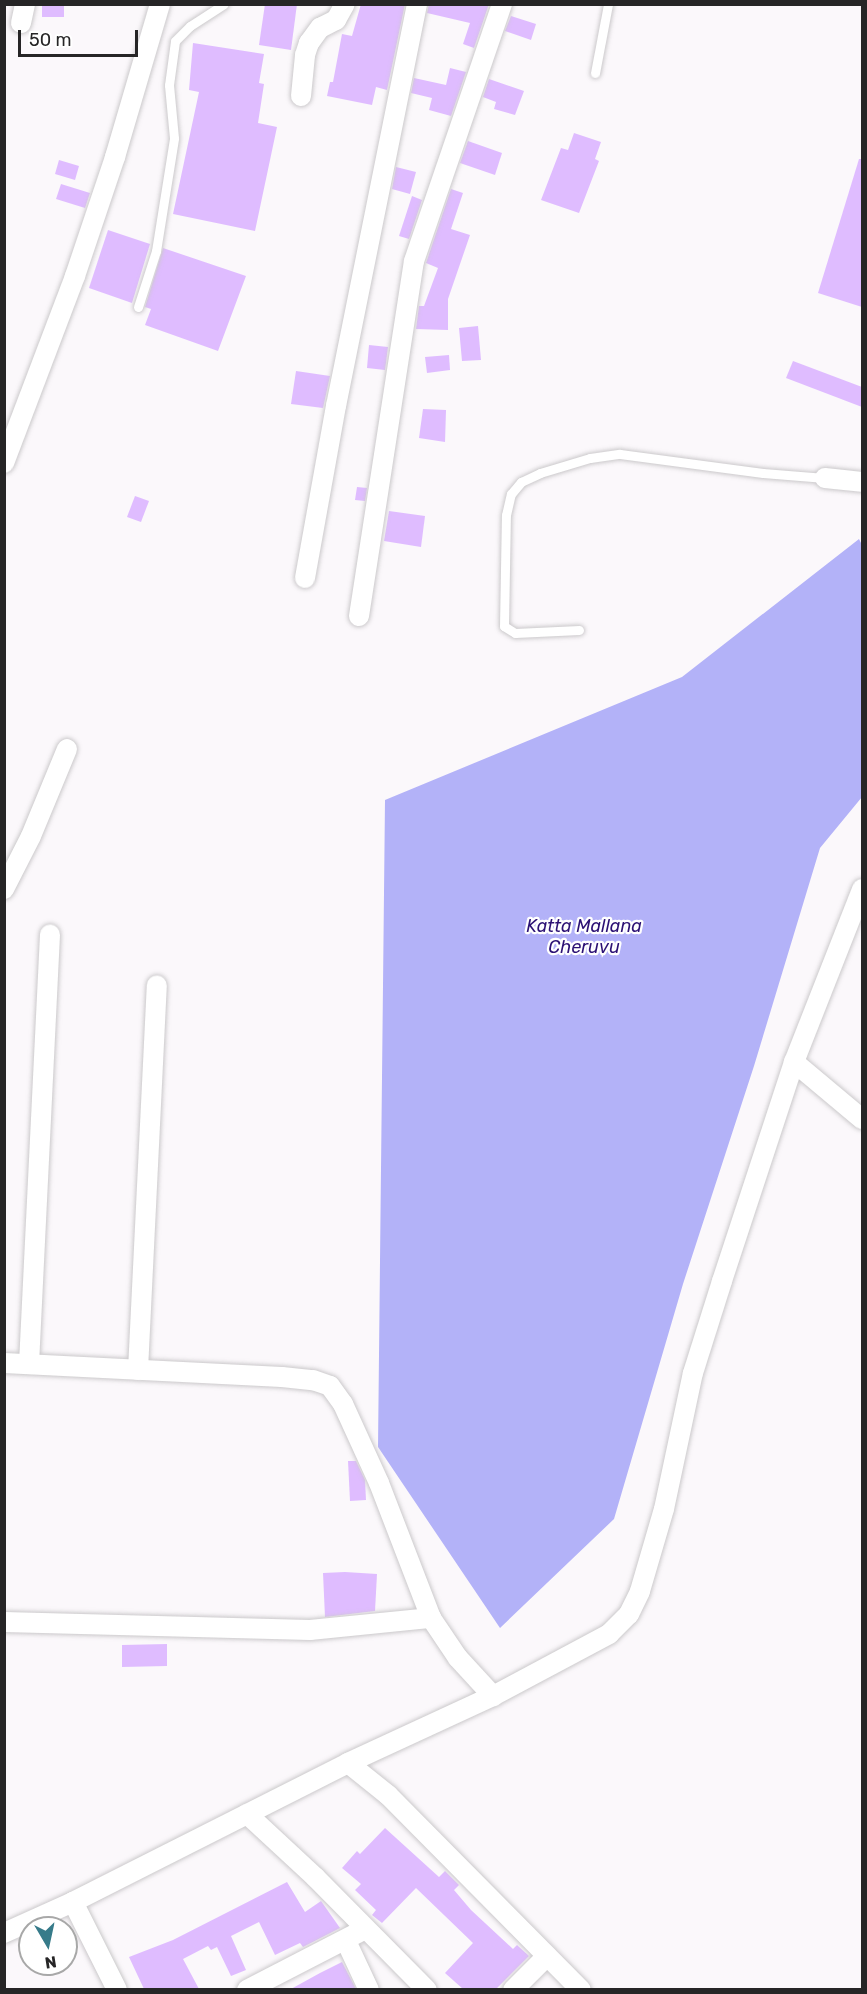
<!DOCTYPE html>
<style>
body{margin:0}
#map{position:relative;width:867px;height:1994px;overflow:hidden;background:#fbf8fb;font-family:Rubik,sans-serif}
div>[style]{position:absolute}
.water>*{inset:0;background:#b3b2f8}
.building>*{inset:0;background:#dfbcff}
.roads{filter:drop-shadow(0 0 2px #cbc9cb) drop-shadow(0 0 2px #cbc9cb)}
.lane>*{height:9px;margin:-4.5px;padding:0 4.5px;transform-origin:4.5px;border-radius:4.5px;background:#fff}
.street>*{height:20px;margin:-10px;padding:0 10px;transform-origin:10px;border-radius:10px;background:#fff}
span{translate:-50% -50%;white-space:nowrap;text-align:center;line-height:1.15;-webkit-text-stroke:4.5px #fff;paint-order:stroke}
.water-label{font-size:18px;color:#2c1174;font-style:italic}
.frame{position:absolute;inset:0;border:6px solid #262526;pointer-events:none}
.north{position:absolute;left:18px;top:1916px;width:60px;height:60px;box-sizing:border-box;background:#fff;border:2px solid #a8a8a8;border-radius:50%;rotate:171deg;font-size:16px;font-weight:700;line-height:24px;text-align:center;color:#262526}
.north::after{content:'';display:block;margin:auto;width:21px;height:27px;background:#377b8a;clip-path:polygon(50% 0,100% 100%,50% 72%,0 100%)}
.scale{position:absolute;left:18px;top:30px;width:120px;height:27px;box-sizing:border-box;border:3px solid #262526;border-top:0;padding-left:8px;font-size:18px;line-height:21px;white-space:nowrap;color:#262526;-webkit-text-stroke:4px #fff;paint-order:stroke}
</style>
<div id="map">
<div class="water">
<i style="clip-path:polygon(859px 539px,862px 545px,862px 797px,820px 848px,754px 1066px,683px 1284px,614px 1519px,500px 1628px,378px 1447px,385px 800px,682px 677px)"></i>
</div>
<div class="building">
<i style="clip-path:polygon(42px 4px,64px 4px,64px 17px,42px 17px)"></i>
<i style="clip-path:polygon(265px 4px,297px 4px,291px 50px,259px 45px)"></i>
<i style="clip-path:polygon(361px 4px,405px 4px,387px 90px,376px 87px,372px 105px,327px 96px,330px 82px,333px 82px,342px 34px,352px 36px)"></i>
<i style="clip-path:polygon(429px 4px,489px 4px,474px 48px,463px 44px,470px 23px,427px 13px)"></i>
<i style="clip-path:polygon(511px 16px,536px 24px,531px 40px,505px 31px)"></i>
<i style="clip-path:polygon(193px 43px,264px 54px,259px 83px,264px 84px,258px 123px,277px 127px,255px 231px,173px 214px,199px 92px,189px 90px)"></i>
<i style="clip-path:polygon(450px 68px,466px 72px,451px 116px,429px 110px,432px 98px,411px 93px,414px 78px,446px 85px)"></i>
<i style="clip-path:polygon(489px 79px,524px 91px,515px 115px,494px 109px,496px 102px,483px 97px)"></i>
<i style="clip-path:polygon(574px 133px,601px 142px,595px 159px,599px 161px,579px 213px,541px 200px,561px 148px,568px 150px)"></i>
<i style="clip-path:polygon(468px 141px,502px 153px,495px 175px,460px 163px)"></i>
<i style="clip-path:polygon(859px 159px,862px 159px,862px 307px,818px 293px)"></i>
<i style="clip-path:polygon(59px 160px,79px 166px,75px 180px,55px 174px)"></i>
<i style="clip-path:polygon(396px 167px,416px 172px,410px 194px,392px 189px)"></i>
<i style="clip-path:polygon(61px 184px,90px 193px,85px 208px,56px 199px)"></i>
<i style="clip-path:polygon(451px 189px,463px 193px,451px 229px,470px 235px,448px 299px,448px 330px,416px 329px,419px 306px,424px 306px,438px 268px,426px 263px)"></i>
<i style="clip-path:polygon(412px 196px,422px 200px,409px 239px,399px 236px)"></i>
<i style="clip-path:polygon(108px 230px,150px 244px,132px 303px,89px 288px)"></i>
<i style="clip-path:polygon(163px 248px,246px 276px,218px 351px,145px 325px,151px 309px,145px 307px)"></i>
<i style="clip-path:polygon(478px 326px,481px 360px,462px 361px,459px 328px)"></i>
<i style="clip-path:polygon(369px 345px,388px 347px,385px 370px,367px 368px)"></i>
<i style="clip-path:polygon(449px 355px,450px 370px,427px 373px,425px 357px)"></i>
<i style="clip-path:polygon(793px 361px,862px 387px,862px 407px,786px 378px)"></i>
<i style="clip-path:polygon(296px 371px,330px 376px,323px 408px,291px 404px)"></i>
<i style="clip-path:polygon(423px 409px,446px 410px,445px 442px,419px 438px)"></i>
<i style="clip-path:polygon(357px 487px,367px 488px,365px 501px,355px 500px)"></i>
<i style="clip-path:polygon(135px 496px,149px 501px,141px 522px,127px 517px)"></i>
<i style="clip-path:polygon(389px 511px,425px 516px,421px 547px,384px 541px)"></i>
<i style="clip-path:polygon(348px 1461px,356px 1461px,365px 1480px,366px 1500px,350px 1501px)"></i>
<i style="clip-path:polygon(345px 1572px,377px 1574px,375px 1611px,325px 1617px,323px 1573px)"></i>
<i style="clip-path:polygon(167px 1644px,167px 1666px,122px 1667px,122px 1645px)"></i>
<i style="clip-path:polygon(385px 1828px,439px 1877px,445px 1871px,459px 1885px,454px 1890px,471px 1910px,513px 1949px,517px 1945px,529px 1956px,496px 1989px,463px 1989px,445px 1973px,473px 1943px,416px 1888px,382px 1923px,372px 1915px,376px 1910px,355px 1890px,361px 1884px,342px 1868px,357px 1851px,360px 1854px)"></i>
<i style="clip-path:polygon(287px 1882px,305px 1912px,321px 1901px,340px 1928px,303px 1947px,300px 1943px,275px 1955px,259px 1922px,231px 1936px,246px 1970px,231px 1976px,217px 1947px,211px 1950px,208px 1946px,183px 1959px,199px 1989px,144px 1989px,129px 1957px,173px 1940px)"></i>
<i style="clip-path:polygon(342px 1962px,356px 1989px,291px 1989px,320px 1973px)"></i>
</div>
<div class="roads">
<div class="lane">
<i style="left:595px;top:73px;width:70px;rotate:-79.3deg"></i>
<i style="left:138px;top:307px;width:59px;rotate:-72.2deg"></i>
<i style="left:156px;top:251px;width:114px;rotate:-80.9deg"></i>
<i style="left:174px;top:138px;width:53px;rotate:-95.4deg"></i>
<i style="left:169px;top:85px;width:44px;rotate:-82.2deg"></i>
<i style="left:175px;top:41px;width:21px;rotate:-45deg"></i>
<i style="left:190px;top:26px;width:40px;rotate:-32.9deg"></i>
<i style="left:579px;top:630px;width:64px;rotate:177.3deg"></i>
<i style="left:515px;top:633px;width:13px;rotate:-148deg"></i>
<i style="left:504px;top:626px;width:111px;rotate:-89deg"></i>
<i style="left:506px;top:515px;width:22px;rotate:-77deg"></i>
<i style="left:511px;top:494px;width:16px;rotate:-50deg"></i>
<i style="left:521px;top:482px;width:21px;rotate:-25deg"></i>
<i style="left:540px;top:473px;width:52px;rotate:-16.7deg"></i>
<i style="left:590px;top:458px;width:30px;rotate:-8deg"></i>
<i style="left:620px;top:454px;width:144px;rotate:7.6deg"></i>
<i style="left:763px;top:473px;width:62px;rotate:4.6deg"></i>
</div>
<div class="street">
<i style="left:21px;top:23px;width:19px;rotate:-78deg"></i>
<i style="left:301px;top:96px;width:41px;rotate:-84.4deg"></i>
<i style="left:305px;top:55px;width:13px;rotate:-72deg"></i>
<i style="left:309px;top:43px;width:19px;rotate:-54deg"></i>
<i style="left:320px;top:28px;width:18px;rotate:-27deg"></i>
<i style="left:336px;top:20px;width:18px;rotate:-61deg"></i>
<i style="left:4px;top:463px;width:200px;rotate:-69.2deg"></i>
<i style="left:75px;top:276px;width:126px;rotate:-71.4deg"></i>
<i style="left:115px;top:157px;width:159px;rotate:-73.6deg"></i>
<i style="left:825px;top:478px;width:37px;rotate:6deg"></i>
<i style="left:305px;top:578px;width:175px;rotate:-79.8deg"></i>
<i style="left:336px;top:406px;width:410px;rotate:-78.6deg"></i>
<i style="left:359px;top:616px;width:359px;rotate:-81.2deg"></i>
<i style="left:414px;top:261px;width:272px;rotate:-71.1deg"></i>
<i style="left:4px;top:889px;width:59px;rotate:-63deg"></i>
<i style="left:31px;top:836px;width:94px;rotate:-67.5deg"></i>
<i style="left:794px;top:1062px;width:89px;rotate:40deg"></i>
<i style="left:4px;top:1363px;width:278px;rotate:2.9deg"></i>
<i style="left:282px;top:1377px;width:31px;rotate:6deg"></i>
<i style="left:313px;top:1380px;width:18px;rotate:19deg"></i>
<i style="left:330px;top:1386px;width:22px;rotate:54deg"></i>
<i style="left:343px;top:1404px;width:87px;rotate:65.5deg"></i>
<i style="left:379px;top:1483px;width:145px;rotate:68.9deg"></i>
<i style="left:431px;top:1618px;width:48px;rotate:56deg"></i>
<i style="left:458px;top:1658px;width:52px;rotate:47.4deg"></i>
<i style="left:29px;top:1364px;width:430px;rotate:-87.2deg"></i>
<i style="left:138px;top:1370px;width:385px;rotate:-87.2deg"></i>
<i style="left:4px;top:1622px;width:306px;rotate:1.5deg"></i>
<i style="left:310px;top:1630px;width:122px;rotate:-5.7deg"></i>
<i style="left:348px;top:1763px;width:51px;rotate:38.7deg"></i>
<i style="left:388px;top:1795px;width:274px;rotate:45.3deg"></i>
<i style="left:247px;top:1814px;width:93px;rotate:42.8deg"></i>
<i style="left:315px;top:1877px;width:159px;rotate:45.3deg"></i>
<i style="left:73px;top:1902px;width:98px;rotate:63.4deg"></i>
<i style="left:4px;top:1933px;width:76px;rotate:-24.2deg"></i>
<i style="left:73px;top:1902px;width:308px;rotate:-26.8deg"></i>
<i style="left:348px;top:1763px;width:160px;rotate:-24.8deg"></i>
<i style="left:493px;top:1696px;width:132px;rotate:-28.1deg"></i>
<i style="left:609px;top:1634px;width:28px;rotate:-45deg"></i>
<i style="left:629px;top:1614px;width:25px;rotate:-64deg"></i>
<i style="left:640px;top:1591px;width:85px;rotate:-73.7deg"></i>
<i style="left:664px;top:1509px;width:139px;rotate:-78deg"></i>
<i style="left:693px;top:1373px;width:96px;rotate:-72.5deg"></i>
<i style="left:722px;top:1281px;width:231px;rotate:-71.8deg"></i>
<i style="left:794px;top:1062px;width:186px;rotate:-68.5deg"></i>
<i style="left:346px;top:1941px;width:54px;rotate:64.9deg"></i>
<i style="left:247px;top:1990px;width:133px;rotate:-27.3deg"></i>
<i style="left:513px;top:1990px;width:48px;rotate:-45deg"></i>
</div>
</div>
<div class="water-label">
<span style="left:584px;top:937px">Katta Mallana<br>Cheruvu</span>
</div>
<div class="frame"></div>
<div class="north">N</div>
<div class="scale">50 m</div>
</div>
